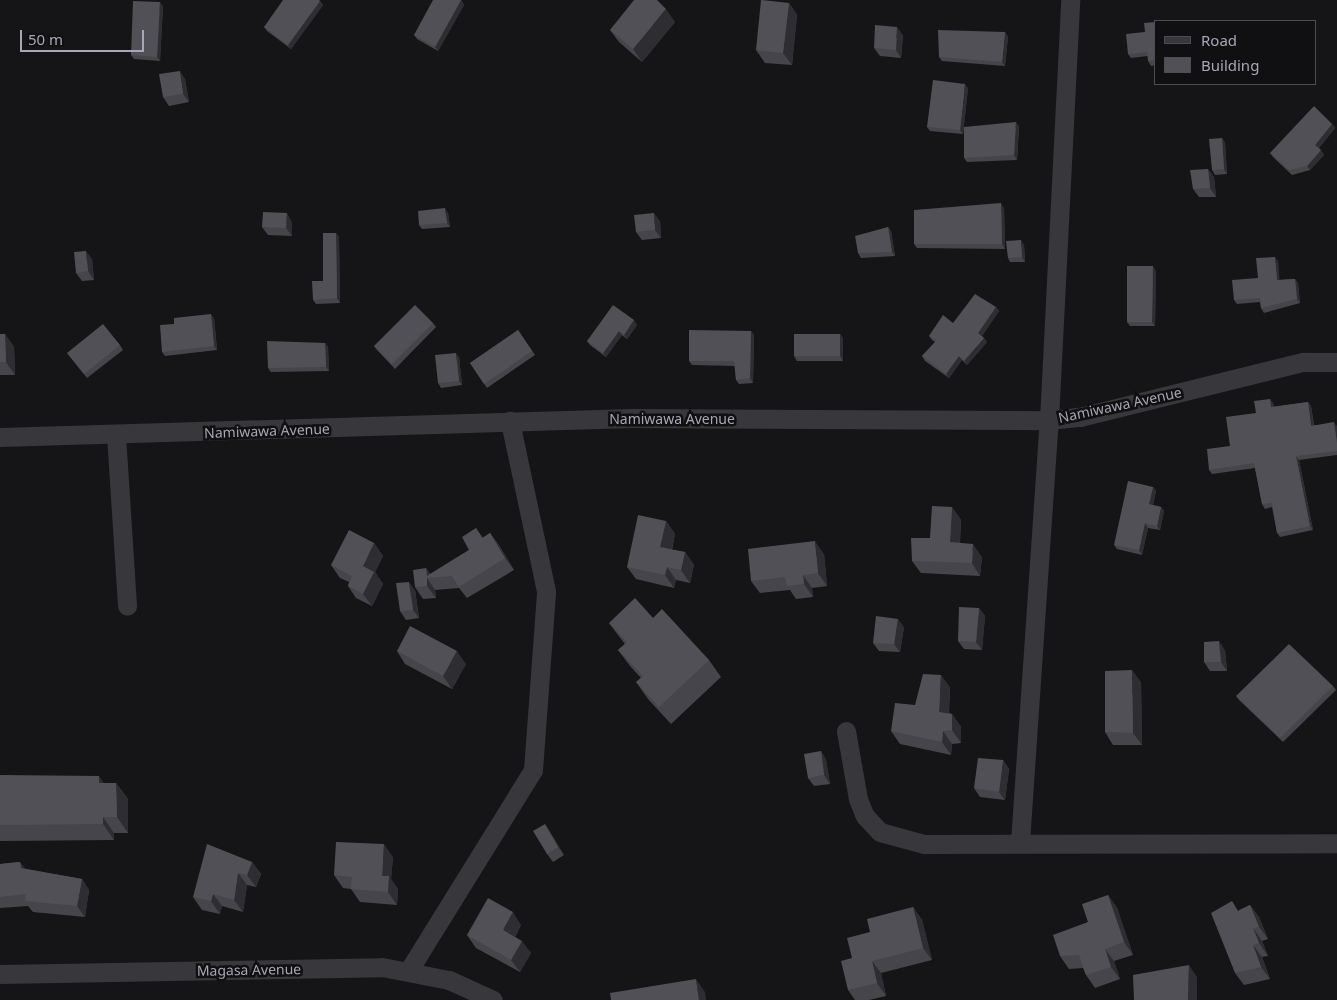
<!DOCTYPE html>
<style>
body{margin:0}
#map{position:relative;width:1337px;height:1000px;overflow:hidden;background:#151416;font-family:"Noto Sans",sans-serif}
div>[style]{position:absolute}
.street>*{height:19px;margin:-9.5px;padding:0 9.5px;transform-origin:9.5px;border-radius:9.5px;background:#38383c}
.wall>*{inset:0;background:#46454b}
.shaded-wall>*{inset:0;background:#2e2d31}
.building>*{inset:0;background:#515056}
span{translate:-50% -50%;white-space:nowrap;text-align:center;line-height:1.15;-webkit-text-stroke:5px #100f11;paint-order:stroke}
.street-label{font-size:14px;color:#a7a7b5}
.legend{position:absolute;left:1154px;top:20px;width:162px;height:65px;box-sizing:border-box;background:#100f11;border:1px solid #4c4c53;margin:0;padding:6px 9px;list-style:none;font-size:15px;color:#a7a7b5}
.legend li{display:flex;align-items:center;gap:10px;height:25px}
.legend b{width:25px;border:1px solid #4c4c53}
.scale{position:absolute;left:20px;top:30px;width:124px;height:22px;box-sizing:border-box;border:2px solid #a7a7b5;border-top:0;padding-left:6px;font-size:15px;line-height:18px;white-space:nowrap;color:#a7a7b5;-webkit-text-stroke:4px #100f11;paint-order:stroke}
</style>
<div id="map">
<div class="street">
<i style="left:116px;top:435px;width:171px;rotate:86.3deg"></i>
<i style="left:0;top:437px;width:632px;rotate:-1.72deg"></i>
<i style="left:632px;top:418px;width:417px;rotate:0.3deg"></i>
<i style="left:1049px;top:420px;width:31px;rotate:-6deg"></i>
<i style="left:1080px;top:417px;width:230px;rotate:-13.9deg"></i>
<i style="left:1303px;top:362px;width:34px"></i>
<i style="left:846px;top:731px;width:69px;rotate:80deg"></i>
<i style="left:858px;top:799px;width:18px;rotate:68deg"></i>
<i style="left:865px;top:816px;width:22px;rotate:47deg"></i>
<i style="left:880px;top:832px;width:46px;rotate:15.3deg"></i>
<i style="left:924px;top:844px;width:413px;rotate:-0.1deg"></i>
<i style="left:1020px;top:842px;width:423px;rotate:-86.1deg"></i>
<i style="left:1049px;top:420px;width:421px;rotate:-87.1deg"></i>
<i style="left:409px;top:970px;width:235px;rotate:-58.2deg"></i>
<i style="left:533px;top:770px;width:179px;rotate:-85.8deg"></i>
<i style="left:546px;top:591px;width:174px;rotate:-102deg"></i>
<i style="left:0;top:974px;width:382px;rotate:-1deg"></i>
<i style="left:382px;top:967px;width:68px;rotate:11deg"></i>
<i style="left:449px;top:980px;width:48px;rotate:24.4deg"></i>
</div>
<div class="wall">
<i style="clip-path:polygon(461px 0,464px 5px,438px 51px,417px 39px,414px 35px)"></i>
<i style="clip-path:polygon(320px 1px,323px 5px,291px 49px,267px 31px,264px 27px)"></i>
<i style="clip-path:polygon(789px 3px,797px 15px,792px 65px,765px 63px,756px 50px)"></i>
<i style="clip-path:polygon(163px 6px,160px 61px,134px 59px,131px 55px)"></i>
<i style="clip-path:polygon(675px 22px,642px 62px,619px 42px,610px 30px)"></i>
<i style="clip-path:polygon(1156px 22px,1156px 65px,1151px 66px,1148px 61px,1148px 56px,1131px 58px,1128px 54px,1145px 32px)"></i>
<i style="clip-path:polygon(1005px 32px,1008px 37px,1005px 66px,942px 61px,939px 57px)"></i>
<i style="clip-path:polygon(903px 35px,901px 58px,880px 56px,874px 48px)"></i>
<i style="clip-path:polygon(185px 79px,189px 102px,169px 106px,163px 97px)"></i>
<i style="clip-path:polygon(968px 88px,963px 134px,930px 131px,927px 127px)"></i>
<i style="clip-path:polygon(1332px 124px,1335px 128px,1319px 148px,1324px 155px,1310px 170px,1292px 175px,1273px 157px,1270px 153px)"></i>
<i style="clip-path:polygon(1019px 126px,1017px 160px,967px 162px,964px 158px)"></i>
<i style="clip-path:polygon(1222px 138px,1225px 143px,1227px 174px,1215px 175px,1212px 170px)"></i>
<i style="clip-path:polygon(1208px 169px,1214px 177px,1216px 197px,1199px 197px,1193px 189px)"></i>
<i style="clip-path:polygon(1004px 208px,1005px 249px,917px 248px,914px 244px)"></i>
<i style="clip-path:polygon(448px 213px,450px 227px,422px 229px,419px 225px)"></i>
<i style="clip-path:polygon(660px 221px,661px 238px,642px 240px,636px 232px)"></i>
<i style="clip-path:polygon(292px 222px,292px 236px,268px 235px,262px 227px)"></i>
<i style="clip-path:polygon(888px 227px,891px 231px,895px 256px,861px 258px,858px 253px)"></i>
<i style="clip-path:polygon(336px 233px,339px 237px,340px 303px,316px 304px,313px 300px,323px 281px)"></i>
<i style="clip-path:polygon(1024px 245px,1025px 262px,1010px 262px,1008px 258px)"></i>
<i style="clip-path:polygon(92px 259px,94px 280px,82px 281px,76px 273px)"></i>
<i style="clip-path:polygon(1278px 261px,1279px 280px,1295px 279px,1298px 283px,1300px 303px,1264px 313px,1261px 308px,1260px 302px,1237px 304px,1234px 300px)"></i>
<i style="clip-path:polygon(1156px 271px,1155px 326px,1130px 326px,1127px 322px)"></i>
<i style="clip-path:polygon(996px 307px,999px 311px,982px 336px,987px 342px,967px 365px,962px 360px,949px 378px,925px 361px,922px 356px,935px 342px,932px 340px,929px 336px,953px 323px)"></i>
<i style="clip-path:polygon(214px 318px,217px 350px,165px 356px,162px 352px)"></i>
<i style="clip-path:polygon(433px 323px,436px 327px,395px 369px,377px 350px,374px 346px)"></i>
<i style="clip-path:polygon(637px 325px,627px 339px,622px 335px,606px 357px,590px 345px,587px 341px)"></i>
<i style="clip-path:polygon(518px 330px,535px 355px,487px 388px,470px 363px)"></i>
<i style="clip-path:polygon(751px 331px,754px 335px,753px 383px,739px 384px,736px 380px,735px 366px,692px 365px,689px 361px)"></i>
<i style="clip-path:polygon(0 334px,5px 334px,14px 347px,15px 375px,0 375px)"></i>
<i style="clip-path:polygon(840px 334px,843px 338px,843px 361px,797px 361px,794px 356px)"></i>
<i style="clip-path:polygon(325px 343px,328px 347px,329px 371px,271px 372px,268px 368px)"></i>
<i style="clip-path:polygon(120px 345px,123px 350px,87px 378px,67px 353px)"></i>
<i style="clip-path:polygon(459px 357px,462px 385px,441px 388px,438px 383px)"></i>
<i style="clip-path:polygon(1270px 399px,1273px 403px,1274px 407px,1308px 402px,1311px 406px,1314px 425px,1337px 426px,1337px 455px,1299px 460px,1313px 530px,1280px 537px,1277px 533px,1272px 507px,1265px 509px,1262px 504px,1255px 468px,1212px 474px,1209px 470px,1230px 446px,1256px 413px)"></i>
<i style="clip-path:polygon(1153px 487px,1156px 491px,1153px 505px,1161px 507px,1164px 511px,1160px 530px,1148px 528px,1142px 555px,1117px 549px,1114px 545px)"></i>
<i style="clip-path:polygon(952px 507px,961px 520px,960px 543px,982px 557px,980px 576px,921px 573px,912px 561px,930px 538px)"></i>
<i style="clip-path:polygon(666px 521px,675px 534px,672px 550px,685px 552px,694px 565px,690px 583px,676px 580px,674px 588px,636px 579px,627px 567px)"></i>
<i style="clip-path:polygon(476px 528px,483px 538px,490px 533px,499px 545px,514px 570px,467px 598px,459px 588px,435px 590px,436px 598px,423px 599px,415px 587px,426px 568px,430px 574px,469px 550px)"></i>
<i style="clip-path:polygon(374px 543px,383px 556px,375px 572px,383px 584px,372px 606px,356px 598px,348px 586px,349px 582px,340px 578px,331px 565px)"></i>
<i style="clip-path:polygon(824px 554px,827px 586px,812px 588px,813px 597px,796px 599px,790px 590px,760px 593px,751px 581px)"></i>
<i style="clip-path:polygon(415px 590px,419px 618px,406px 620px,400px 611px)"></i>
<i style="clip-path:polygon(979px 608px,985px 616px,982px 650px,964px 649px,958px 641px)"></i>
<i style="clip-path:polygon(653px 618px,709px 660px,721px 677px,671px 724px,648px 699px,636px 682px,641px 678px,630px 666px,618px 650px,625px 644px,621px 639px,609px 623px)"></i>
<i style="clip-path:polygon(904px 627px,900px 652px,879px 651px,873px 643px)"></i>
<i style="clip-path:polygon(1225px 650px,1227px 671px,1210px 671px,1204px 662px)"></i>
<i style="clip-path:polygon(397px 651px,466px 664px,452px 689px,405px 664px)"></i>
<i style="clip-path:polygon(1141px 682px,1142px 745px,1113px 745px,1105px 732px)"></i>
<i style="clip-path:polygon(1333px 686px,1336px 690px,1283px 742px,1239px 700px,1236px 696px)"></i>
<i style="clip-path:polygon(950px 687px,949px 713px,952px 714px,961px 727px,961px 743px,952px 744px,951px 755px,900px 744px,891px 731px,915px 705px)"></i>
<i style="clip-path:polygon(821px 751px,826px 760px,830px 784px,814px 786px,808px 778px)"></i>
<i style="clip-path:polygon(1003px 760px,1009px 769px,1005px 800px,980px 797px,974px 788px)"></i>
<i style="clip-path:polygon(0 775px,104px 783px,116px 783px,128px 799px,128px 833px,114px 833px,114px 840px,0 841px)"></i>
<i style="clip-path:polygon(545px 824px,564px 855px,553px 862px,547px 854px)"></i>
<i style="clip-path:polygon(393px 857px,391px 879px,398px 889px,397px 905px,360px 902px,351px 889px,343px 888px,334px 875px)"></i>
<i style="clip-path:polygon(20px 862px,25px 869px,82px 879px,89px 890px,85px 917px,33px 912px,28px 906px,0 908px,0 864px)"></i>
<i style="clip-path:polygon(252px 862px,261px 874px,256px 887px,247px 885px,243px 912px,222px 906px,220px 914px,202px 910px,193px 897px)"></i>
<i style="clip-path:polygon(1108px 895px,1117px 908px,1133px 955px,1114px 961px,1120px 979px,1095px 988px,1086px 975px,1083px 968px,1069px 969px,1060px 956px,1088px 922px)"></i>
<i style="clip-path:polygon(1250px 905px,1259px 917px,1268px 939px,1262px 941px,1268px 956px,1262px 957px,1270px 979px,1244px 985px,1235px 973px,1239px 910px)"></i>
<i style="clip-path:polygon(913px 907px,922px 920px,932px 960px,881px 973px,886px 996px,869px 1000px,855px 1000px,848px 990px,852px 958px)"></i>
<i style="clip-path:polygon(521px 925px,515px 937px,531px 953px,520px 972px,476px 948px,467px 935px)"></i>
</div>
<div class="shaded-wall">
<i style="clip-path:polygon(461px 0,464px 5px,438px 51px,435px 47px)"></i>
<i style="clip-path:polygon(320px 1px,323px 5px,291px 49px,288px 45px)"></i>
<i style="clip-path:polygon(160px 2px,163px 6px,160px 61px,157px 57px)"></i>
<i style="clip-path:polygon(789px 3px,797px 15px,792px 65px,783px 53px)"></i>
<i style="clip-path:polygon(666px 9px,675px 22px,642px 62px,633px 49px)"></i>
<i style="clip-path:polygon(897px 27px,903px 35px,901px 58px,896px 50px)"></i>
<i style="clip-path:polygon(1005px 32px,1008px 37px,1005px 66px,1002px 62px)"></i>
<i style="clip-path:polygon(180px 71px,185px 79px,189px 102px,183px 94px)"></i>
<i style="clip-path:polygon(965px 84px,968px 88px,963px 134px,960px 130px)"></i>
<i style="clip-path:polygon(1016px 122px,1019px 126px,1017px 160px,1014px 155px)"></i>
<i style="clip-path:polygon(1332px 124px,1335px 128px,1318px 149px,1315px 145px)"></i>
<i style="clip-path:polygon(1222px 138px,1225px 143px,1227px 174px,1224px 169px)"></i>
<i style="clip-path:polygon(1321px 150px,1324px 155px,1310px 170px,1307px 166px)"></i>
<i style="clip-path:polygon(1208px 169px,1214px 177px,1216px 197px,1210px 188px)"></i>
<i style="clip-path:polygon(1001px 203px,1004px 208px,1005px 249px,1002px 244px)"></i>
<i style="clip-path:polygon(445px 208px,448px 213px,450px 227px,447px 223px)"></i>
<i style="clip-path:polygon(287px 213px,292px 222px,292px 236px,286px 228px)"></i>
<i style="clip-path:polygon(654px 213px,660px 221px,661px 238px,655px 230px)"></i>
<i style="clip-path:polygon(888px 227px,891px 231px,895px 256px,892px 252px)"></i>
<i style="clip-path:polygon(336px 233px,339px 237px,340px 303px,337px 298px)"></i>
<i style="clip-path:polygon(1021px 240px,1024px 245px,1025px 262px,1022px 257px)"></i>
<i style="clip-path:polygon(86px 251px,92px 259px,94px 280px,88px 271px)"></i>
<i style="clip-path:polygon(1275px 257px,1278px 261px,1280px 284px,1277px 280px)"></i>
<i style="clip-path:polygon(1153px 266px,1156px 271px,1155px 326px,1152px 322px)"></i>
<i style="clip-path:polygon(1295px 279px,1298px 283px,1300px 303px,1297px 299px)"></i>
<i style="clip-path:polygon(996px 307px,999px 311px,981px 337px,978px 333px)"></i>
<i style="clip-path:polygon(211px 314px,214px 318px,217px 350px,214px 346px)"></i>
<i style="clip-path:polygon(634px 320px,637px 325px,627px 339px,624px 335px)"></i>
<i style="clip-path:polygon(619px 331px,622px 335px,606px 357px,603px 353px)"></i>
<i style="clip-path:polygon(751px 331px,754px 335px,753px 383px,750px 378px)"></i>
<i style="clip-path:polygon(5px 334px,14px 347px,15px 375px,6px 362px)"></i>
<i style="clip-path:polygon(840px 334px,843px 338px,843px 361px,840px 356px)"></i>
<i style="clip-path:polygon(984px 338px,987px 342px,967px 365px,964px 361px)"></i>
<i style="clip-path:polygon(325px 343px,328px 347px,329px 371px,326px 367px)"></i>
<i style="clip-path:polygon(456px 353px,459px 357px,462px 385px,459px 381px)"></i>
<i style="clip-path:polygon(959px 356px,962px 360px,949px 378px,946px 374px)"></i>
<i style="clip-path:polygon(1270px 399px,1273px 403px,1274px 411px,1271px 407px)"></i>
<i style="clip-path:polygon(1308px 402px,1311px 406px,1314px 430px,1311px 426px)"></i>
<i style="clip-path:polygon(1334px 422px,1337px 426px,1337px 443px)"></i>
<i style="clip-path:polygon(1296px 456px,1299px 460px,1313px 530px,1310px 526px)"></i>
<i style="clip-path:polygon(1153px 487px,1156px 491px,1152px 508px,1149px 504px)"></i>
<i style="clip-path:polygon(952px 507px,961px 520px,959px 555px,950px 542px)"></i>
<i style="clip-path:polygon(1161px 507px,1164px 511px,1160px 530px,1157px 526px)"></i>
<i style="clip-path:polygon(666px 521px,675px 534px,669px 560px,660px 547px)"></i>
<i style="clip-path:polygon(1145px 523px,1148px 528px,1142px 555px,1139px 550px)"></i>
<i style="clip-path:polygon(490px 533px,499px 545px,514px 570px,505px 558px)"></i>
<i style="clip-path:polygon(815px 541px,824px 554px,827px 586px,818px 573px)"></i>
<i style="clip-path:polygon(374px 543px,383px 556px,375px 572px,383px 584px,372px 606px,363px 594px,363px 566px)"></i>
<i style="clip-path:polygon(973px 544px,982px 557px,980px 576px,972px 563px)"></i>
<i style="clip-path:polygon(685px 552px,694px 565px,690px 583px,681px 570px)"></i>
<i style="clip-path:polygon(667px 567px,676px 580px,674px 588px,665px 575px)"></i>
<i style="clip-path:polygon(426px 568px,432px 578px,427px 576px)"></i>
<i style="clip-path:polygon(803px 575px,812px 588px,813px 597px,804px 584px)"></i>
<i style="clip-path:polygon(427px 578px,435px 590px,436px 598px,427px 586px)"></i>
<i style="clip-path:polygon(409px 582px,415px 590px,419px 618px,413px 610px)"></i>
<i style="clip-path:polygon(979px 608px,985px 616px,982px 650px,976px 642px)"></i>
<i style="clip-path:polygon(898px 619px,904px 627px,900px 652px,894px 644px)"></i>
<i style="clip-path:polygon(1219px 641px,1225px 650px,1227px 671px,1221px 662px)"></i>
<i style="clip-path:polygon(457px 651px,466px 664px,452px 689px,443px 676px)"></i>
<i style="clip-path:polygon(1132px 670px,1141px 682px,1142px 745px,1133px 733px)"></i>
<i style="clip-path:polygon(941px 675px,950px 687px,948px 724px,939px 712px)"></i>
<i style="clip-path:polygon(952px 714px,961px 727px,961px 743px,952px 730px)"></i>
<i style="clip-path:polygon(943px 731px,952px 744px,951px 755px,942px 742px)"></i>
<i style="clip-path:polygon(821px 751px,826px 760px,830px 784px,824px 775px)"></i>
<i style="clip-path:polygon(1003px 760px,1009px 769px,1005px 800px,999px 792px)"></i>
<i style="clip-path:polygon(99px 776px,111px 793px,99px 783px)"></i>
<i style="clip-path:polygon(116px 783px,128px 799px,128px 833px,117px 817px)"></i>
<i style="clip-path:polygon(103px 817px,114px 833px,114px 840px,103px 824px)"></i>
<i style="clip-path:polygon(545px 824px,551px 833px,564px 855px,558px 847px)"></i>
<i style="clip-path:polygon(384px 844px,393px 857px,391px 879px,398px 889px,397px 905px,388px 892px,382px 876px)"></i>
<i style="clip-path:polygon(20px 862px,28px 873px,21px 868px)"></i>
<i style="clip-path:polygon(252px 862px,261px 874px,256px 887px,247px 875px)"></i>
<i style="clip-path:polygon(238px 873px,247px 885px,243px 912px,234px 900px)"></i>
<i style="clip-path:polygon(82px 879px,89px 890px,85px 917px,77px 906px)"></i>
<i style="clip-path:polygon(213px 894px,222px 906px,220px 914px,211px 901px)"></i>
<i style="clip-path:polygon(1108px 895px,1117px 908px,1133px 955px,1124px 942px)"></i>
<i style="clip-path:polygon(1250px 905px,1259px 917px,1268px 939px,1259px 927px)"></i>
<i style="clip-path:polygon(913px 907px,922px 920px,932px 960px,923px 948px)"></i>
<i style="clip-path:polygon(513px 912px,521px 925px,512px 942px,503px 930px)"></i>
<i style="clip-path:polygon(1253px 928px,1262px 941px,1268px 956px,1259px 943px)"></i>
<i style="clip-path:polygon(522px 941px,531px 953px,520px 972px,511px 960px)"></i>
<i style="clip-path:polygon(1253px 945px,1262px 957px,1270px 979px,1261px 967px)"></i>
<i style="clip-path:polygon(1105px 949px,1114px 961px,1120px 979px,1111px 967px)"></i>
<i style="clip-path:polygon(872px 961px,881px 973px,886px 996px,877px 983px)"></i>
<i style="clip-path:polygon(1189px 965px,1197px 977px,1197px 1000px,1188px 1000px)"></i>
<i style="clip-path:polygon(696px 979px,705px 992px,706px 1000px,699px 1000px)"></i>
</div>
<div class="building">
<i style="clip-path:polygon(283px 0,319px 0,320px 1px,288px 45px,264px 27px)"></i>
<i style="clip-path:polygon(433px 0,461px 0,435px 47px,414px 35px)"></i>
<i style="clip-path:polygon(634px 0,657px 0,666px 9px,633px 49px,610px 30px)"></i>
<i style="clip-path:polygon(761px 0,789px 3px,783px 53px,756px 50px)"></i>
<i style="clip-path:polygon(133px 1px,160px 2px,157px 57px,131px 55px)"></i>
<i style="clip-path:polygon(1156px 22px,1156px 60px,1148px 61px,1147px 52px,1128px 54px,1126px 34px,1145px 32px,1144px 23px)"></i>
<i style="clip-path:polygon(875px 25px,897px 27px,896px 50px,874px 48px)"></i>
<i style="clip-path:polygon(938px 30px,1005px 32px,1002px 62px,939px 57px)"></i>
<i style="clip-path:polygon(180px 71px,183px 94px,163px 97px,159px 74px)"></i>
<i style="clip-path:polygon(933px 80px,965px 84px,960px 130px,927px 127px)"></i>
<i style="clip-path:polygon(1314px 106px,1332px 124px,1315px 145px,1321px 150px,1307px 166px,1289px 170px,1270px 153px)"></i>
<i style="clip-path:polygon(1016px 122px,1014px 155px,964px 158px,964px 127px)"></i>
<i style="clip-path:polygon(1222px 138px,1224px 169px,1212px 170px,1209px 139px)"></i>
<i style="clip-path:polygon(1208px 169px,1210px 188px,1193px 189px,1190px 170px)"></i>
<i style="clip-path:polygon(1001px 203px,1002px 244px,914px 244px,914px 210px)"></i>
<i style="clip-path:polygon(445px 208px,447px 223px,419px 225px,418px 211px)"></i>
<i style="clip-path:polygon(263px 212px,287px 213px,286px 228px,262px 227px)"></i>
<i style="clip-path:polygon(654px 213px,655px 230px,636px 232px,634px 215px)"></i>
<i style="clip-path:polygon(888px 227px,892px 252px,858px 253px,855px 236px)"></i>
<i style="clip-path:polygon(323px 233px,336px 233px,337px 298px,313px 300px,312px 281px,323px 281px)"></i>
<i style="clip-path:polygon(1021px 240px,1022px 257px,1008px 258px,1006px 241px)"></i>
<i style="clip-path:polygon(86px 251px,88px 271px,76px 273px,74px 252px)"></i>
<i style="clip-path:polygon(1275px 257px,1277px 280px,1295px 279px,1297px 299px,1261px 308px,1260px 298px,1234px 300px,1232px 280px,1258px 278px,1256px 258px)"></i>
<i style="clip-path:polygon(1127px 266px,1153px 266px,1152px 322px,1127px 322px)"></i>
<i style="clip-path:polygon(975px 294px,996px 307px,978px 333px,984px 338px,964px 361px,959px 356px,946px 374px,922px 356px,936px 341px,929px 336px,943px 315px,953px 323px)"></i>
<i style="clip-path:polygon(415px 305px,433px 323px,392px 364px,374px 346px)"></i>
<i style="clip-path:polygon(613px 305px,634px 320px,624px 335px,619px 331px,603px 353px,587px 341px)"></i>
<i style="clip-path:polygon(211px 314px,214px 346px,162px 352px,160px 325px,174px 324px,174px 318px)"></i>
<i style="clip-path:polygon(103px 324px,120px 345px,84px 374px,67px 353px)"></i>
<i style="clip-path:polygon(518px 330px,532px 351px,484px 384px,470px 363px)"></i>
<i style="clip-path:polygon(689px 330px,751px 331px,750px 378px,736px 380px,734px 361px,689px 361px)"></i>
<i style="clip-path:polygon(0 334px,5px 334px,6px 362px,0 362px)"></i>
<i style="clip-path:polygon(794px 334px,840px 334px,840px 356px,794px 356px)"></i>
<i style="clip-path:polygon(267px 341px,325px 343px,326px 367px,268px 368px)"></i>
<i style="clip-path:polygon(456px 353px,459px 381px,438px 383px,435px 355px)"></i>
<i style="clip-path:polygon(1270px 399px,1271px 407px,1308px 402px,1311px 426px,1334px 422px,1337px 443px,1337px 451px,1296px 456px,1310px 526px,1277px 533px,1272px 503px,1262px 504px,1254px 463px,1209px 470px,1207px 449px,1230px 446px,1226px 417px,1256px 413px,1254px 401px)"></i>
<i style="clip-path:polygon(1128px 481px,1153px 487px,1149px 504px,1161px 507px,1157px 526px,1145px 523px,1139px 550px,1114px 545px)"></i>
<i style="clip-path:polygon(932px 506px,952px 507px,950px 542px,973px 544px,972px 563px,912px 561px,911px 538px,930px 538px)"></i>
<i style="clip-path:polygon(638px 515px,666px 521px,660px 547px,685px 552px,681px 570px,667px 567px,665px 575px,627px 567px)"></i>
<i style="clip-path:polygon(476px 528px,482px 538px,490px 533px,505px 558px,459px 587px,452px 576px,427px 578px,427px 586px,415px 587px,413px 570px,426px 568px,427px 576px,469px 550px,462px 537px)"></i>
<i style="clip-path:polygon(349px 530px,374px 543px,363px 566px,374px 572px,363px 594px,348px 586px,352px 576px,331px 565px)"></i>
<i style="clip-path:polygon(815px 541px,818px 573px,803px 575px,804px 584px,787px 586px,785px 577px,751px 581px,748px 549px)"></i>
<i style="clip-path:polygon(409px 582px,413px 610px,400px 611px,396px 583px)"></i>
<i style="clip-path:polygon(635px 598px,653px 618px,662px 609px,709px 660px,659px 707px,636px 682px,643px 676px,618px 650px,627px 642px,609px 623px)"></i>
<i style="clip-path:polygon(959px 607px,979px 608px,976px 642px,958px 641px)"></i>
<i style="clip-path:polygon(876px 616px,898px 619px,894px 644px,873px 643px)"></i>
<i style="clip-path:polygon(410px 626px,457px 651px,443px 676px,397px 651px)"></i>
<i style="clip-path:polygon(1219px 641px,1221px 662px,1204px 662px,1204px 642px)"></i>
<i style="clip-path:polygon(1289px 644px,1333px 686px,1280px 738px,1236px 696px)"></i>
<i style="clip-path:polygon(1132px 670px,1133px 733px,1105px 732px,1105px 671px)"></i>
<i style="clip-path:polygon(923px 674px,941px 675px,939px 712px,952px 714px,952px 730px,943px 731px,942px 742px,891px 731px,895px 703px,915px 705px)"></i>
<i style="clip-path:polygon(821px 751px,824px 775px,808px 778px,804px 754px)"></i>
<i style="clip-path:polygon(978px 758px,1003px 760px,999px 792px,974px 788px)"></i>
<i style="clip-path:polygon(0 775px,99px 776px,99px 783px,116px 783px,117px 817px,103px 817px,103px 824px,0 825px)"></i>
<i style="clip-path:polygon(545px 824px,558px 847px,547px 854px,533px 831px)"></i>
<i style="clip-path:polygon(336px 842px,384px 844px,382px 876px,389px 876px,388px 892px,351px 889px,352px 877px,334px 875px)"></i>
<i style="clip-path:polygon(207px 844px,252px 862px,247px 875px,238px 873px,234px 900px,213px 894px,211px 901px,193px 897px)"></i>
<i style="clip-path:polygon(20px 862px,21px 868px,82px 879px,77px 906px,25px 901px,26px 894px,0 897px,0 864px)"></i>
<i style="clip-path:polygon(1108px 895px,1124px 942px,1105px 949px,1111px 967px,1086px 975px,1079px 955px,1060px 956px,1053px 935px,1088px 922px,1082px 904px)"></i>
<i style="clip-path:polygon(488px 898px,513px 912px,503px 930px,522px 941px,511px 960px,467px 935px)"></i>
<i style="clip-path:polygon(1232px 901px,1238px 911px,1250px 905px,1259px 927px,1253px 928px,1259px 943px,1253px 945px,1261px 967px,1235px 973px,1211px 913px)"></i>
<i style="clip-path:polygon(913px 907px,923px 948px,872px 961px,877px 983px,848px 990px,841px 961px,852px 958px,847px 938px,870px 932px,867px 919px)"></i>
<i style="clip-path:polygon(1189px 965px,1188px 1000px,1134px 1000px,1133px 975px)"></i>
<i style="clip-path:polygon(696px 979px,699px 1000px,611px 1000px,610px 993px)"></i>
</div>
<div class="street-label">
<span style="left:1120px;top:405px;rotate:-12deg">Namiwawa Avenue</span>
<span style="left:672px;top:419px">Namiwawa Avenue</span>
<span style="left:267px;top:431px;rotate:-2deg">Namiwawa Avenue</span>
<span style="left:249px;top:970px;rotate:-1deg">Magasa Avenue</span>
</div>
<ul class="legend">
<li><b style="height:6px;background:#38383c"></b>Road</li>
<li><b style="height:14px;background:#515056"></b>Building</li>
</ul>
<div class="scale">50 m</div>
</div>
